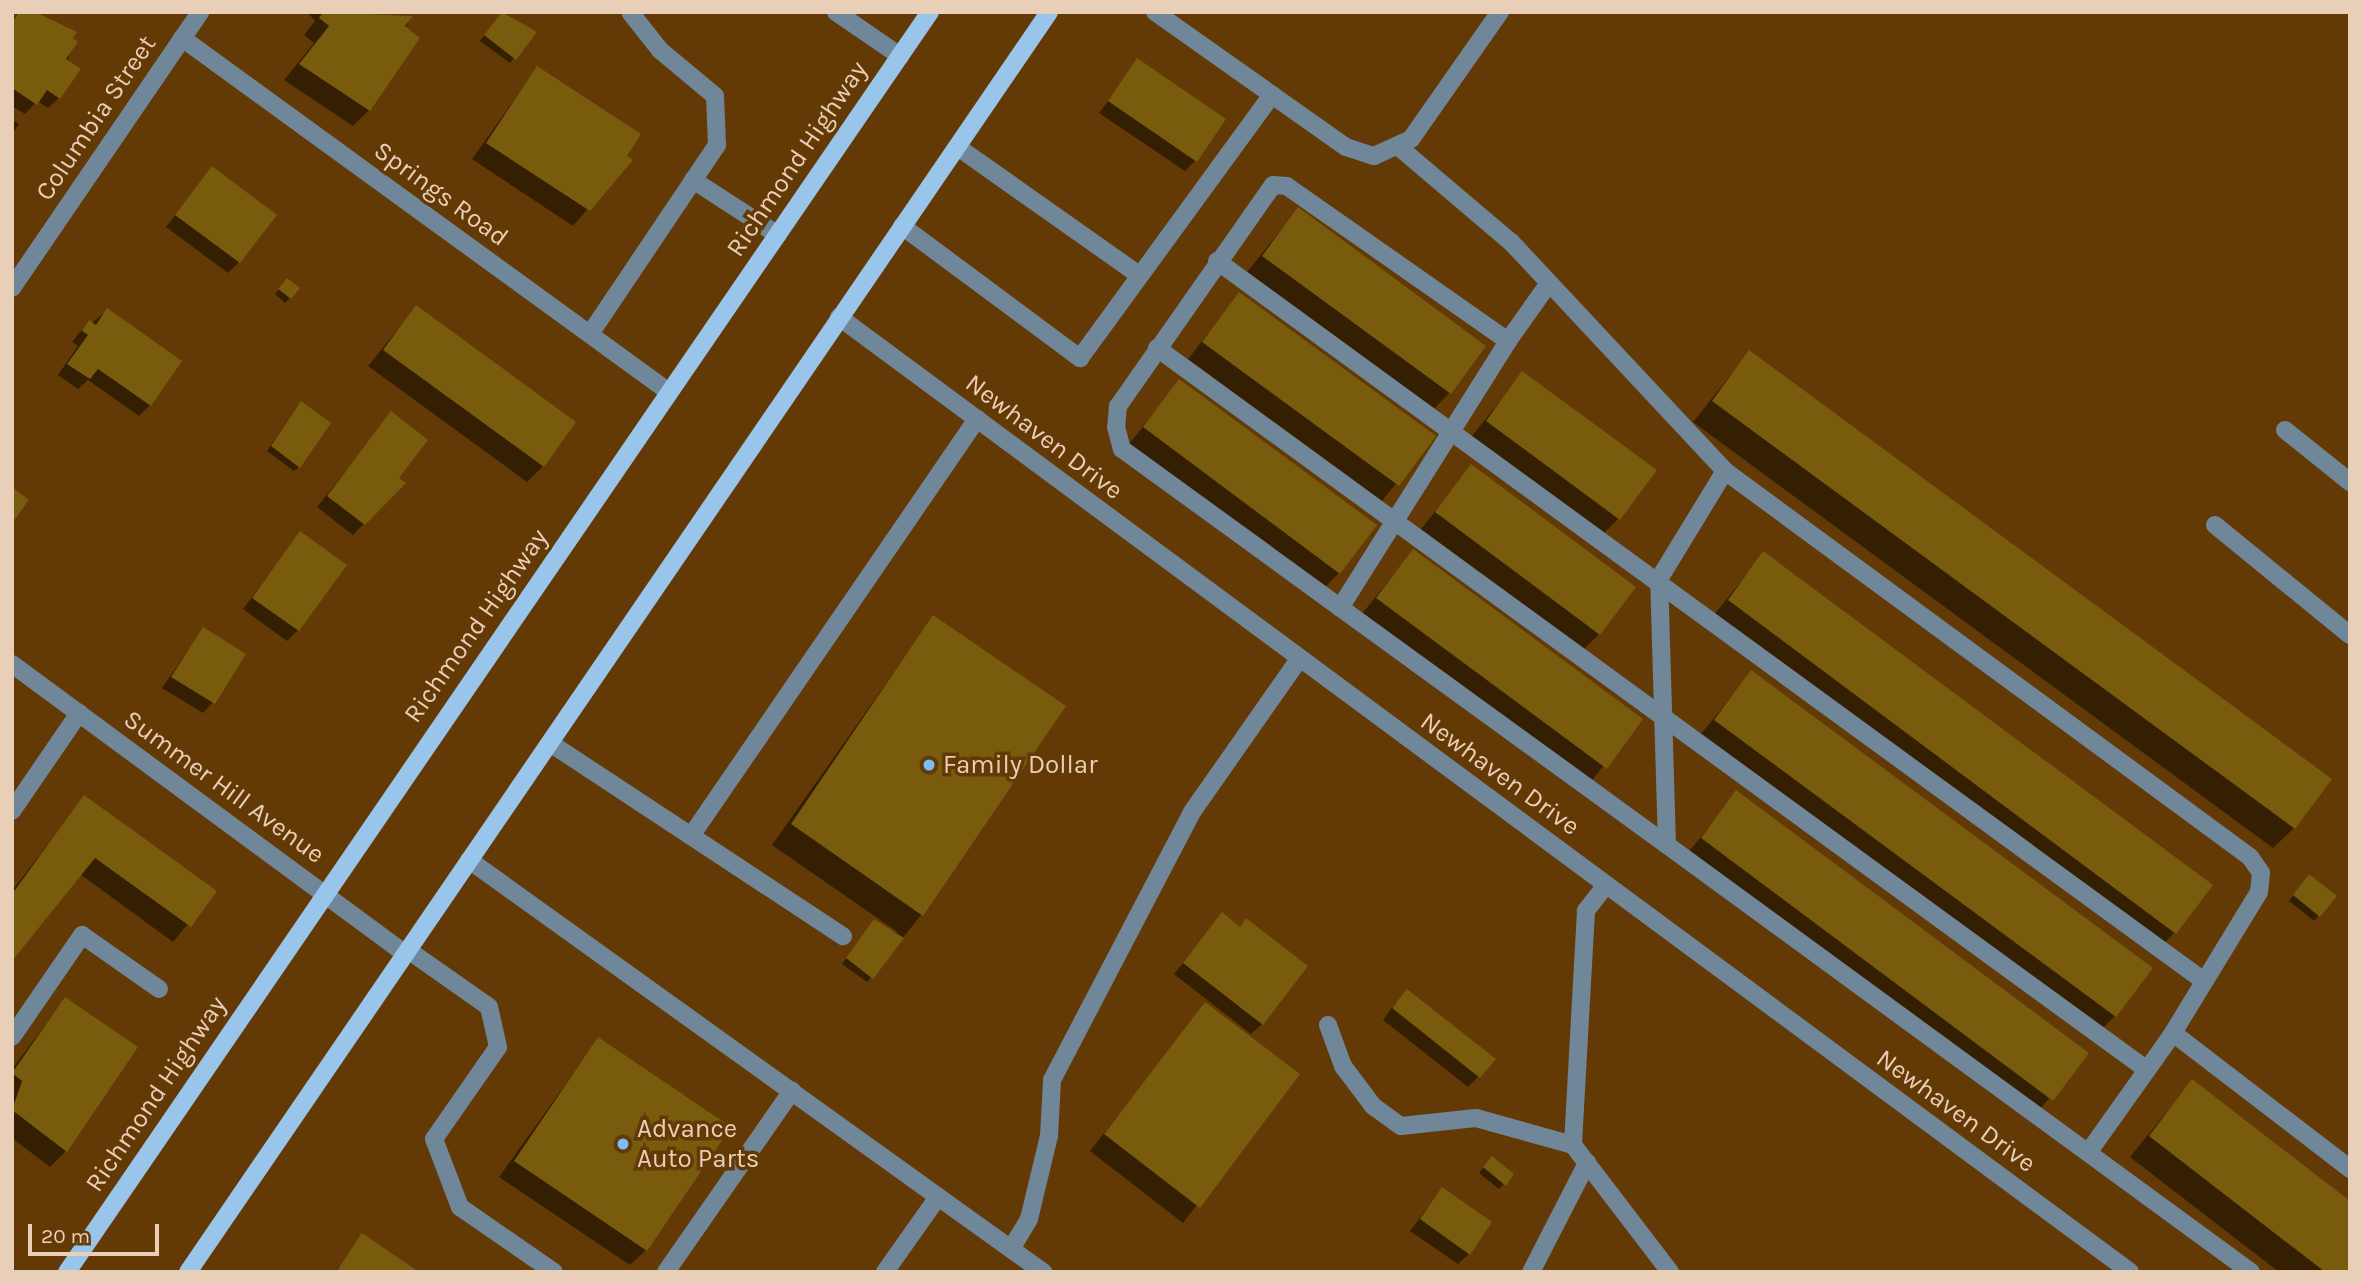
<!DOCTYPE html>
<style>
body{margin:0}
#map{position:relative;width:2362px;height:1284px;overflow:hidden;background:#633a05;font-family:Karla,sans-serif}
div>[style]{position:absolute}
.shadow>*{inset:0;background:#0007}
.building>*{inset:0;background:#785b0d}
.minor>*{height:18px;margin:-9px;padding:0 9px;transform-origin:9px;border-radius:9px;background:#708699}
.major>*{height:18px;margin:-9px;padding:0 9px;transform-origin:9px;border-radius:9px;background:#99c5eb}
.dots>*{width:19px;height:19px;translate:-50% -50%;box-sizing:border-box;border:4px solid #633a05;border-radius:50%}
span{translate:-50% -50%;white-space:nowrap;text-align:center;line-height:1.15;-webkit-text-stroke:7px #633a05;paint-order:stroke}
.street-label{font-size:26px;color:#e9cfb8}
.poi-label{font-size:26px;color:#e9cfb8}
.left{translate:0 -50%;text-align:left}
.frame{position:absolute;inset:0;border:14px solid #e9cfb8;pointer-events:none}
.scale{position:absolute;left:28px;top:1224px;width:131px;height:32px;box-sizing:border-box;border:4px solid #e9cfb8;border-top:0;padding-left:9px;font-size:21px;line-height:24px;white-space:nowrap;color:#e9cfb8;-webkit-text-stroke:5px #633a05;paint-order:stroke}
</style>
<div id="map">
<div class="shadow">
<i style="clip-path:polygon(19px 12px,74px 33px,59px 98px,48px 108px,37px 101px,25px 114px,12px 106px,12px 20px)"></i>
<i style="clip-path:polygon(307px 12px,411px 16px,369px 110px,353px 126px,284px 80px,314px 43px,304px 35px,315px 21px)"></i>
<i style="clip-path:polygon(503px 12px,534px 32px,510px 63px,480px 41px)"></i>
<i style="clip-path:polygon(1138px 61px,1195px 161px,1185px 171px,1099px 113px)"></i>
<i style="clip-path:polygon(537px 68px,630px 160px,573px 226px,472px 159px)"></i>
<i style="clip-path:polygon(12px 120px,19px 124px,12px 134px)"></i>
<i style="clip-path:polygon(212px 169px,239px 262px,228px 273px,166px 227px)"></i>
<i style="clip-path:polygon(1298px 209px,1449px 393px,1434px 409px,1247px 272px)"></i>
<i style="clip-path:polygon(282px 285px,290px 298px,285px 303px,275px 294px)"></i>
<i style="clip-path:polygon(1239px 294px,1433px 437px,1382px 501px,1188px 359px)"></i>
<i style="clip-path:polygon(416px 307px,543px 466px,527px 482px,368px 366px)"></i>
<i style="clip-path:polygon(107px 311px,150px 405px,139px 416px,88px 380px,78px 389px,58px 375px,78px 346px,72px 342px,79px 333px)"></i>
<i style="clip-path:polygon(1749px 352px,2294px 828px,2273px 848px,1693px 422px)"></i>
<i style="clip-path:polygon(1523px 373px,1619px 518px,1603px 534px,1471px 437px)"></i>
<i style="clip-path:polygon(1179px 382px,1339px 573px,1323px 589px,1129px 444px)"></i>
<i style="clip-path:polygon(296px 409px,299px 467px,294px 471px,267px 451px)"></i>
<i style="clip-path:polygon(391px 414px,397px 479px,403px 483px,353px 535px,317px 507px)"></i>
<i style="clip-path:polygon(1471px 467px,1599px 634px,1583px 650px,1421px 529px)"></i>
<i style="clip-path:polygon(300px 534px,298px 630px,287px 641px,243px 609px)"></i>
<i style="clip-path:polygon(1413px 551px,1640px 720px,1589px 784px,1361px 615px)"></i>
<i style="clip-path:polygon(1763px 554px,2175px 932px,2155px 953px,1709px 621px)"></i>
<i style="clip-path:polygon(933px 617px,922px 914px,867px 982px,842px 964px,869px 927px,899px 933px,772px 845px)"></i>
<i style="clip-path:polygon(203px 629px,213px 702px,203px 713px,162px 688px)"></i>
<i style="clip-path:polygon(1751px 673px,2115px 1016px,2095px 1036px,1695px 741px)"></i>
<i style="clip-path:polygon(1737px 793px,2087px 1053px,2031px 1120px,1682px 860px)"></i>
<i style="clip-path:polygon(84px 797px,214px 892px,173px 942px,80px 874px,12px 958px,12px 891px)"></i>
<i style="clip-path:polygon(2304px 881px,2334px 897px,2314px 921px,2289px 901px)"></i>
<i style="clip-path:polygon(1222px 915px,1238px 928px,1246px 921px,1262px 1024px,1251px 1034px,1174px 974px)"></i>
<i style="clip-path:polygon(65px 999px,66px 1151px,50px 1167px,12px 1138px,12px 1069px)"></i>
<i style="clip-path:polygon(1396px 1002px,1479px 1076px,1468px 1087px,1383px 1020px)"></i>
<i style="clip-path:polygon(1205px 1005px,1297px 1074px,1183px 1223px,1090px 1151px)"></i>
<i style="clip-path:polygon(598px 1039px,646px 1250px,630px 1265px,499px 1177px)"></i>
<i style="clip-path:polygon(2192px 1081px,2350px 1272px,2279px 1272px,2130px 1157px)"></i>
<i style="clip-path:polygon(1487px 1163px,1504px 1184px,1499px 1189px,1479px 1173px)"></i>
<i style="clip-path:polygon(1442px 1189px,1469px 1254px,1458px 1264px,1410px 1231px)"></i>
<i style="clip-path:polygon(363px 1236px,415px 1272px,335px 1272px)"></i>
</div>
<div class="building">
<i style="clip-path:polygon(19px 12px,35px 12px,77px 32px,73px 38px,78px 42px,66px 59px,81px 69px,60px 99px,47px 90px,37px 105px,12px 88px,12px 22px)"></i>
<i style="clip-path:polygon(323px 12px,413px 16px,405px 26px,420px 38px,370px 111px,299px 64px,329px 26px,319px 18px)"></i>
<i style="clip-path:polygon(502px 12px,537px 32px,516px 60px,484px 35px)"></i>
<i style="clip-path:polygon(1137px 58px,1226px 119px,1197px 162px,1108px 101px)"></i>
<i style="clip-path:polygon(537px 66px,641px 134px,627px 156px,633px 160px,590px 211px,486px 143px)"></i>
<i style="clip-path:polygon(212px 166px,277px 215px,240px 263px,175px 215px)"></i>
<i style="clip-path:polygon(1298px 207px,1486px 346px,1451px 394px,1262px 256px)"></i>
<i style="clip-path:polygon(287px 278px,300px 288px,291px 299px,278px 289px)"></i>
<i style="clip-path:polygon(1239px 292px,1436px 436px,1399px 486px,1202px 342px)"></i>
<i style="clip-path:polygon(416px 305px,576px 422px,544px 467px,383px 350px)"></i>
<i style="clip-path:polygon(107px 308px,182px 361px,151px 406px,98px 369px,90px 379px,67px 364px,88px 335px,82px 331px,89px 320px,96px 325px)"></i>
<i style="clip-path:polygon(1749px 350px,2332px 779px,2295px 829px,1712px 401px)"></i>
<i style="clip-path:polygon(1522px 371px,1657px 470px,1620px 520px,1486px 421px)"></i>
<i style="clip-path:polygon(1179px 379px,1377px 525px,1340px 574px,1143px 427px)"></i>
<i style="clip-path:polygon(301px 401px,331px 423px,300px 468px,271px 446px)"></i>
<i style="clip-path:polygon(391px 411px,428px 440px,399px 478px,406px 483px,365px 525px,327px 496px)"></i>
<i style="clip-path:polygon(1471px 464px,1636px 587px,1600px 635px,1435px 512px)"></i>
<i style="clip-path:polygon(12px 487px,29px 500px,12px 523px)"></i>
<i style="clip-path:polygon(300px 531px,347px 565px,299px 631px,252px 598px)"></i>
<i style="clip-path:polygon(1413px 549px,1643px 719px,1607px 769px,1376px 598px)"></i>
<i style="clip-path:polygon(1763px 551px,2213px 885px,2176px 934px,1728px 600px)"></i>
<i style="clip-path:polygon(933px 615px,1066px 706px,923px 916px,791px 824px)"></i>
<i style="clip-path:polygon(203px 627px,246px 654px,215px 704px,171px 677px)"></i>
<i style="clip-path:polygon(1751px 670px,2153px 968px,2116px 1017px,1714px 720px)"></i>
<i style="clip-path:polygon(1736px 790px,2089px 1053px,2053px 1101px,1701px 838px)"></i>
<i style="clip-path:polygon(84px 795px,217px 891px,191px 927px,95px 858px,12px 961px,12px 894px)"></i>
<i style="clip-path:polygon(2309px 874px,2337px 896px,2320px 917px,2293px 895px)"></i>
<i style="clip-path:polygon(1222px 912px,1240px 927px,1246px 918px,1308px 966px,1263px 1025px,1183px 963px)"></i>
<i style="clip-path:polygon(874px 919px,904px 938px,873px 979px,846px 958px)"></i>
<i style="clip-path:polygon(1407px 989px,1496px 1059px,1480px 1078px,1392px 1008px)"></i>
<i style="clip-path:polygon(65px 997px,138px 1047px,67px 1152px,12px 1110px,22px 1081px,12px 1073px)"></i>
<i style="clip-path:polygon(1205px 1002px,1300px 1074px,1200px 1208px,1104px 1134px)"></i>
<i style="clip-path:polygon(598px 1037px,731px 1127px,647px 1251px,514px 1161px)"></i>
<i style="clip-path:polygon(2192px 1079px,2350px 1201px,2350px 1272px,2325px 1272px,2149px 1136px)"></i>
<i style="clip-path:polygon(1492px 1156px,1514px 1174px,1506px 1186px,1483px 1167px)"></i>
<i style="clip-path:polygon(1442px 1187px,1492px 1222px,1470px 1255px,1420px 1219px)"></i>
<i style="clip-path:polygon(362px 1233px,419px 1272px,336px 1272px)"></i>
</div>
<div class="minor">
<i style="left:836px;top:12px;width:78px;rotate:34.5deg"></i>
<i style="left:1155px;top:12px;width:234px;rotate:35.3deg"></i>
<i style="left:1346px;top:147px;width:29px;rotate:18deg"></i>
<i style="left:1374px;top:156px;width:41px;rotate:-24.7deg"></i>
<i style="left:1411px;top:139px;width:155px;rotate:-55deg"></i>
<i style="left:182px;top:38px;width:602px;rotate:36.01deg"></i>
<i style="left:959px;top:148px;width:220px;rotate:35.2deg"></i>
<i style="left:1400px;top:148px;width:145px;rotate:40.3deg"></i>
<i style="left:1511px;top:242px;width:313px;rotate:46.9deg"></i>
<i style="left:693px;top:180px;width:101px;rotate:32.9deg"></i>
<i style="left:902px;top:226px;width:222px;rotate:36.6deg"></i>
<i style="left:1080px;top:358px;width:326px;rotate:-53.9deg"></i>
<i style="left:1217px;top:261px;width:1222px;rotate:36.11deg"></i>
<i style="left:1549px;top:283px;width:71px;rotate:125.3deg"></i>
<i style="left:1508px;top:341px;width:270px;rotate:-145deg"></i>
<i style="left:1287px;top:186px;width:14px;rotate:-176deg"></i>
<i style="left:1273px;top:185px;width:270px;rotate:125deg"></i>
<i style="left:1118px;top:406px;width:21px;rotate:95deg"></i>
<i style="left:1116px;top:427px;width:23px;rotate:75deg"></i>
<i style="left:1122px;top:449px;width:674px;rotate:36deg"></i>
<i style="left:12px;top:288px;width:334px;rotate:-55.7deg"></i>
<i style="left:839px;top:317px;width:1606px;rotate:36.49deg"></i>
<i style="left:590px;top:334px;width:228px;rotate:-56.1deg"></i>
<i style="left:717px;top:145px;width:49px;rotate:-92.3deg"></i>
<i style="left:715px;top:96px;width:72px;rotate:-140.1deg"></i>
<i style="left:660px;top:50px;width:48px;rotate:-128.3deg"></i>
<i style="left:1157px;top:348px;width:1225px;rotate:36.1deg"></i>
<i style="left:2285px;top:430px;width:83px;rotate:38.7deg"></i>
<i style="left:2215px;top:525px;width:174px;rotate:39.2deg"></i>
<i style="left:1340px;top:608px;width:315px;rotate:-57.8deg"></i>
<i style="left:12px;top:664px;width:488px;rotate:36.4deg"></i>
<i style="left:550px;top:743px;width:351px;rotate:33.4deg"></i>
<i style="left:12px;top:811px;width:119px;rotate:-55.6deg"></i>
<i style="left:691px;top:836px;width:506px;rotate:-55.56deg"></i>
<i style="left:469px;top:860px;width:707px;rotate:35.67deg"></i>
<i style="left:1606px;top:885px;width:33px;rotate:128deg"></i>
<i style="left:1586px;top:911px;width:234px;rotate:93.2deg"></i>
<i style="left:1573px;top:1145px;width:160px;rotate:52.6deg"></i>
<i style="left:408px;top:950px;width:99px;rotate:35.1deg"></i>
<i style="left:489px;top:1007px;width:41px;rotate:77.3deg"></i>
<i style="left:498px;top:1047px;width:112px;rotate:124.8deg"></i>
<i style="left:434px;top:1139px;width:73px;rotate:69.1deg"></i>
<i style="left:460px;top:1207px;width:114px;rotate:34.7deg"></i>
<i style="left:1328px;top:1025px;width:44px;rotate:69.9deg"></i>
<i style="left:1343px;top:1066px;width:50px;rotate:53.1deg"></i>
<i style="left:1373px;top:1106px;width:34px;rotate:36deg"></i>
<i style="left:1401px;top:1126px;width:75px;rotate:-6.1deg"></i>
<i style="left:1476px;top:1118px;width:101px;rotate:15.6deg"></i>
<i style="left:12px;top:1037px;width:124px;rotate:-55.5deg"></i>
<i style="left:82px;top:935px;width:94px;rotate:35deg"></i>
<i style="left:2090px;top:1150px;width:143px;rotate:-54.6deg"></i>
<i style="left:1011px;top:1249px;width:35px;rotate:-59deg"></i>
<i style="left:1029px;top:1219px;width:85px;rotate:-76.5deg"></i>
<i style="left:1049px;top:1136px;width:56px;rotate:-86.9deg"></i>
<i style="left:1052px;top:1080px;width:302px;rotate:-62.4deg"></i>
<i style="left:1192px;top:812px;width:188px;rotate:-55deg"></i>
<i style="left:666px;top:1272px;width:221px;rotate:-55.2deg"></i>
<i style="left:885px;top:1272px;width:92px;rotate:-54.8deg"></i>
<i style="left:1531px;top:1272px;width:123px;rotate:-62.8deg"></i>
<i style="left:2251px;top:1272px;width:723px;rotate:-143.83deg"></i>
<i style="left:1667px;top:845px;width:266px;rotate:-91.7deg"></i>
<i style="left:1659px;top:579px;width:127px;rotate:-58.6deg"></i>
<i style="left:1725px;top:471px;width:652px;rotate:36.32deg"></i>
<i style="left:2250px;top:857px;width:19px;rotate:55deg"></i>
<i style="left:2261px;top:873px;width:19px;rotate:96deg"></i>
<i style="left:2259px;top:892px;width:165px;rotate:121.4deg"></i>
<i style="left:2173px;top:1033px;width:223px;rotate:37.5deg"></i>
</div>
<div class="major">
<i style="left:67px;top:1272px;width:1527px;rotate:-55.59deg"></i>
<i style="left:188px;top:1272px;width:1526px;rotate:-55.65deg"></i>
</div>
<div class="dots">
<i style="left:929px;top:765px;background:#7abff8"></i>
<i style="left:623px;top:1144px;background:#7abff8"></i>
</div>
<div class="street-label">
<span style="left:96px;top:118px;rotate:-56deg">Columbia Street</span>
<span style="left:797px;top:159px;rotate:-56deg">Richmond Highway</span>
<span style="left:441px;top:194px;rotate:36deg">Springs Road</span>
<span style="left:1044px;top:437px;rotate:37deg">Newhaven Drive</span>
<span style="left:476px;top:626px;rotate:-55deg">Richmond Highway</span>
<span style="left:1500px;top:774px;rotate:36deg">Newhaven Drive</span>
<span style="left:224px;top:787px;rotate:36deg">Summer Hill Avenue</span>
<span style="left:156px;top:1094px;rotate:-56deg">Richmond Highway</span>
<span style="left:1956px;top:1111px;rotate:36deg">Newhaven Drive</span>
</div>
<div class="poi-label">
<span class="left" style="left:943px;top:765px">Family Dollar</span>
<span class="left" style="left:637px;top:1144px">Advance<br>Auto Parts</span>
</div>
<div class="frame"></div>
<div class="scale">20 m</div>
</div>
